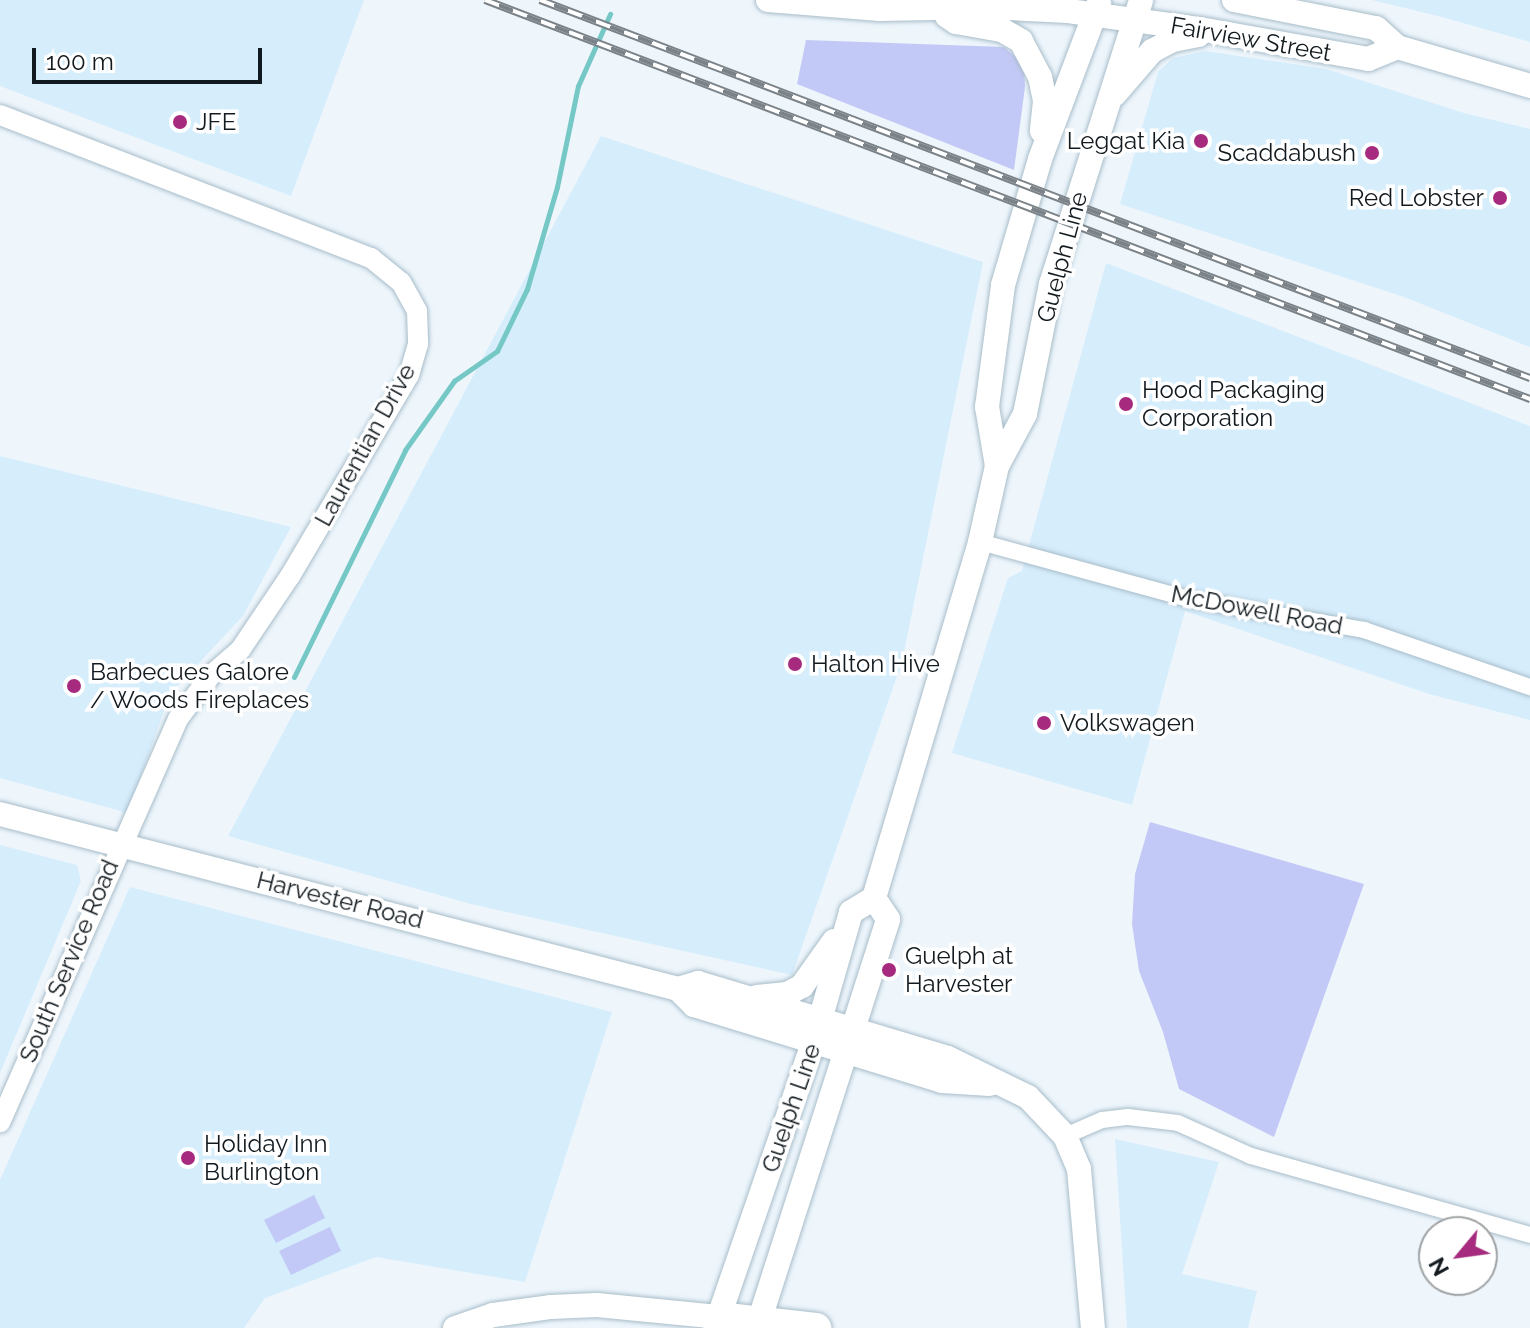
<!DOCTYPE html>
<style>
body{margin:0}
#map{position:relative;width:1530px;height:1328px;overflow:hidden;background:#eef6fc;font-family:Raleway,sans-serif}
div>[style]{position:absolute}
.built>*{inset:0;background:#d6edfc}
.green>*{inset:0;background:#c3c9f6}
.stream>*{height:5px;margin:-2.5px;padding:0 2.5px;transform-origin:2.5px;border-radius:2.5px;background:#75c8c6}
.roads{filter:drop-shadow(0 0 2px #a8bdca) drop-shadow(0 0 2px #a8bdca)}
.minor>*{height:16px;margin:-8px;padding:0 8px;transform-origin:8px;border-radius:8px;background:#fff}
.tertiary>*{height:20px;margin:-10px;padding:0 10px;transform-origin:10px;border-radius:10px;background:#fff}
.secondary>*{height:24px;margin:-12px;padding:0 12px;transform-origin:12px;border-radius:12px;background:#fff}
.motorway>*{height:30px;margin:-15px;padding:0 15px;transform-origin:15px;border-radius:15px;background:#fff}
.rail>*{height:8px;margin-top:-4px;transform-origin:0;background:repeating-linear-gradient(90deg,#fff 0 15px,#7b8388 0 30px);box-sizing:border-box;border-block:2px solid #7b8388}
.dots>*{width:22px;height:22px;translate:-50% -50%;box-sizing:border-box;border:4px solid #fff;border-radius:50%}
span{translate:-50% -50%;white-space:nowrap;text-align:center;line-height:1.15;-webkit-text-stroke:7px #fff;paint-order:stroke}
.street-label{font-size:24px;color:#121a1f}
.poi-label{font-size:24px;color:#121a1f}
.left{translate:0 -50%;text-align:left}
.right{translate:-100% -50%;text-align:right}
.north{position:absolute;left:1418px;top:1216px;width:80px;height:80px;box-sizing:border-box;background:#fff;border:2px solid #a0a3a5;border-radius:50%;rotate:241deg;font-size:22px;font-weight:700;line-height:32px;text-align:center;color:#121a1f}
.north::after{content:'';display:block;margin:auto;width:28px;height:36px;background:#a62a7e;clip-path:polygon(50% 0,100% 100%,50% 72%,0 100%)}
.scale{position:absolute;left:32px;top:48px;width:230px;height:36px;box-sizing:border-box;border:4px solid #121a1f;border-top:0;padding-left:10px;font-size:24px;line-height:28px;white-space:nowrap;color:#121a1f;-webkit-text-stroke:6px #fff;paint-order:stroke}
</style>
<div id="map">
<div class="built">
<i style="clip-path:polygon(0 0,364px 0,291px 196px,0 86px)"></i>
<i style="clip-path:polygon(1372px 0,1530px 0,1530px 42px,1438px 16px)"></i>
<i style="clip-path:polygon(1206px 51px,1326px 69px,1464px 113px,1530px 129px,1530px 347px,1404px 297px,1120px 204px,1158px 72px,1173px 58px)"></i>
<i style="clip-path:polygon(601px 136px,983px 262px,902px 662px,792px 975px,471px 904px,228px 836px)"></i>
<i style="clip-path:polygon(1106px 263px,1530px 426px,1530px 720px,1429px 694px,1185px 611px,1132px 805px,952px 753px,1008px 578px,1022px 571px)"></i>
<i style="clip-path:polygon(0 456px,291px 527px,243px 616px,170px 694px,128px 813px,0 778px)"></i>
<i style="clip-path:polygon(0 845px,77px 865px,81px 881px,0 1073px)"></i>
<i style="clip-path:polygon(130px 887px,612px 1012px,525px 1282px,376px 1257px,265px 1298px,244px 1328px,0 1328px,0 1180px)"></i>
<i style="clip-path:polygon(1115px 1139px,1219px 1162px,1182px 1274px,1257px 1291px,1248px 1328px,1127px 1328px)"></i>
</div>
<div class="green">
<i style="clip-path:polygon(806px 40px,1004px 47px,1024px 64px,1025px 87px,1014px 170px,797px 84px)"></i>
<i style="clip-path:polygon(1150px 822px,1364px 884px,1274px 1137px,1179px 1089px,1163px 1032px,1139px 971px,1132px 924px,1135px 874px)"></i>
<i style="clip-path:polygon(314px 1195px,325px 1218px,276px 1243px,264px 1220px)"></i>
<i style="clip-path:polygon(330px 1227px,341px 1251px,291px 1275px,279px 1251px)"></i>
</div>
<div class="stream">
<i style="left:294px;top:677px;width:253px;rotate:-63.9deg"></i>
<i style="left:405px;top:450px;width:85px;rotate:-54.6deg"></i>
<i style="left:454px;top:381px;width:52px;rotate:-34.9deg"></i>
<i style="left:497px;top:351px;width:69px;rotate:-64.2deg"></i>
<i style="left:527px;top:289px;width:106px;rotate:-73.6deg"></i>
<i style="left:557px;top:187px;width:103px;rotate:-78.3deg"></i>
<i style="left:578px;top:86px;width:79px;rotate:-66deg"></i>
</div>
<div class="roads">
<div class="minor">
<i style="left:980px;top:542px;width:216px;rotate:15.3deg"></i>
<i style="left:1188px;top:599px;width:179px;rotate:10deg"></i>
<i style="left:1364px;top:630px;width:176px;rotate:19deg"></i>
<i style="left:1065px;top:1136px;width:40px;rotate:-23.4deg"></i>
<i style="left:1102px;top:1120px;width:26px;rotate:-7deg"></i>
<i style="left:1128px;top:1117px;width:50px;rotate:6.8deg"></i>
<i style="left:1178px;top:1123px;width:80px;rotate:24.3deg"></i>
<i style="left:1251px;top:1156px;width:290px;rotate:15.8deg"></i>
</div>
<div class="tertiary">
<i style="left:0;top:115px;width:398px;rotate:21.1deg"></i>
<i style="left:371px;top:258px;width:38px;rotate:39deg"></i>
<i style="left:401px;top:282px;width:33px;rotate:61deg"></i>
<i style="left:417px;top:311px;width:33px;rotate:88deg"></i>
<i style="left:418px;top:344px;width:32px;rotate:106deg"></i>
<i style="left:409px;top:375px;width:234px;rotate:120.6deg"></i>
<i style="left:290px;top:576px;width:89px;rotate:124deg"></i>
<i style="left:240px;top:650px;width:38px;rotate:139deg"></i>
<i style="left:211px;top:675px;width:55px;rotate:126.9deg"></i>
<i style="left:178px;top:719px;width:441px;rotate:113.8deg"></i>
</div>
<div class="secondary">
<i style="left:768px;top:0;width:112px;rotate:4.6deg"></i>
<i style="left:880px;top:9px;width:107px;rotate:-1.1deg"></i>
<i style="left:987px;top:7px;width:81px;rotate:2.8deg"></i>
<i style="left:1068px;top:11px;width:133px;rotate:7.8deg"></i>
<i style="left:1200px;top:29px;width:171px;rotate:10.1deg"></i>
<i style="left:1368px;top:59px;width:31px;rotate:-22deg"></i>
<i style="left:1234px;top:0;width:145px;rotate:11.2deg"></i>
<i style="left:1376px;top:28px;width:28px;rotate:42deg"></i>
<i style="left:1397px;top:47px;width:139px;rotate:16.3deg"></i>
<i style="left:947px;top:16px;width:11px;rotate:34deg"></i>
<i style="left:956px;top:22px;width:47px;rotate:9.9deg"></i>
<i style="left:1002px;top:30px;width:22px;rotate:30deg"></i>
<i style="left:1021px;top:41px;width:41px;rotate:62.2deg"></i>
<i style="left:1040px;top:77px;width:25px;rotate:78deg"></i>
<i style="left:1045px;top:101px;width:30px;rotate:96deg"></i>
<i style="left:1115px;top:94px;width:57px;rotate:-49.3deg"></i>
<i style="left:1152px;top:51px;width:24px;rotate:-28deg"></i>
<i style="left:1173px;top:40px;width:26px;rotate:-11deg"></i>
<i style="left:997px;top:466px;width:60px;rotate:-99.6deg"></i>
<i style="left:987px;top:407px;width:123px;rotate:-82.5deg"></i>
<i style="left:1003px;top:285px;width:131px;rotate:-73.6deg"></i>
<i style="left:1040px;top:159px;width:167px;rotate:-69.3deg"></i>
<i style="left:0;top:814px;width:700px;rotate:14.47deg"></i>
<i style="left:678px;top:989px;width:21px;rotate:-17deg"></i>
<i style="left:698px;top:983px;width:261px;rotate:16.7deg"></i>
<i style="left:948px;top:1058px;width:89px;rotate:26deg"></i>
<i style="left:1028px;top:1097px;width:54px;rotate:46.5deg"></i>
<i style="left:1065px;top:1136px;width:36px;rotate:67deg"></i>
<i style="left:1079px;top:1169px;width:160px;rotate:85deg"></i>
<i style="left:678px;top:989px;width:23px;rotate:45deg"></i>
<i style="left:694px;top:1005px;width:259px;rotate:17deg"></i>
<i style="left:942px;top:1081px;width:48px;rotate:3.6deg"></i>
<i style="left:757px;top:997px;width:30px;rotate:-6deg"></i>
<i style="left:787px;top:994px;width:17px;rotate:-28deg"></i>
<i style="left:802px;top:986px;width:55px;rotate:-54.6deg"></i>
<i style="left:455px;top:1328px;width:40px;rotate:-18.9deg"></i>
<i style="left:493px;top:1315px;width:59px;rotate:-7.9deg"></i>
<i style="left:551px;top:1307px;width:46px;rotate:-2.5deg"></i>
<i style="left:597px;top:1305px;width:124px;rotate:5.6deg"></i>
<i style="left:715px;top:1328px;width:304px;rotate:-71deg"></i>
<i style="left:814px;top:1041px;width:134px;rotate:-74deg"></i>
<i style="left:851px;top:912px;width:27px;rotate:-31deg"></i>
<i style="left:874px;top:898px;width:371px;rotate:-73.4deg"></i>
<i style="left:980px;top:542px;width:78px;rotate:-77.4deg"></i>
<i style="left:997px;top:466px;width:59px;rotate:-61.7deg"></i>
<i style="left:1025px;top:414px;width:133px;rotate:-78.7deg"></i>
<i style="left:1051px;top:284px;width:298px;rotate:-72.4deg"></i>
<i style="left:757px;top:1328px;width:429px;rotate:-72.2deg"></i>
<i style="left:888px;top:919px;width:25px;rotate:-124deg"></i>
</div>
<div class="motorway">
<i style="left:720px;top:1317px;width:97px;rotate:6.5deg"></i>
</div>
</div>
<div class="rail">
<i style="left:485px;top:0;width:1119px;rotate:20.9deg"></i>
<i style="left:540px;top:0;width:1060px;rotate:20.9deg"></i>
</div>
<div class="dots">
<i style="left:180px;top:122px;background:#a62a7e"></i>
<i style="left:1201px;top:141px;background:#a62a7e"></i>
<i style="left:1372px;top:153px;background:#a62a7e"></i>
<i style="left:1500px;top:198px;background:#a62a7e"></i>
<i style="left:1126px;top:404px;background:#a62a7e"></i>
<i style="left:795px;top:664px;background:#a62a7e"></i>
<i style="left:74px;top:686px;background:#a62a7e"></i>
<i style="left:1044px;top:723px;background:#a62a7e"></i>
<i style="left:889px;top:970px;background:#a62a7e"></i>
<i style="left:188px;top:1158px;background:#a62a7e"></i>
</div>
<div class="street-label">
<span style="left:1251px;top:39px;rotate:10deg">Fairview Street</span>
<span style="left:1062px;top:257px;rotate:-75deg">Guelph Line</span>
<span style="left:365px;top:445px;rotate:-61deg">Laurentian Drive</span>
<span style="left:1257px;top:610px;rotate:11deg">McDowell Road</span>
<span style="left:340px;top:900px;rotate:14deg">Harvester Road</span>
<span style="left:69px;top:961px;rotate:-67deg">South Service Road</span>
<span style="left:791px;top:1108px;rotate:-71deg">Guelph Line</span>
</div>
<div class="poi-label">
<span class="left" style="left:196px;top:122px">JFE</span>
<span class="right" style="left:1185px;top:141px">Leggat Kia</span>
<span class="right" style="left:1356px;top:153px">Scaddabush</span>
<span class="right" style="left:1484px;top:198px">Red Lobster</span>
<span class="left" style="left:1142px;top:404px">Hood Packaging<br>Corporation</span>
<span class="left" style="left:811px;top:664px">Halton Hive</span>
<span class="left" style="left:90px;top:686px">Barbecues Galore<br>/ Woods Fireplaces</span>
<span class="left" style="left:1060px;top:723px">Volkswagen</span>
<span class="left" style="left:905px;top:970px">Guelph at<br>Harvester</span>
<span class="left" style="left:204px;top:1158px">Holiday Inn<br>Burlington</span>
</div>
<div class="north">N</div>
<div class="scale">100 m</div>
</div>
